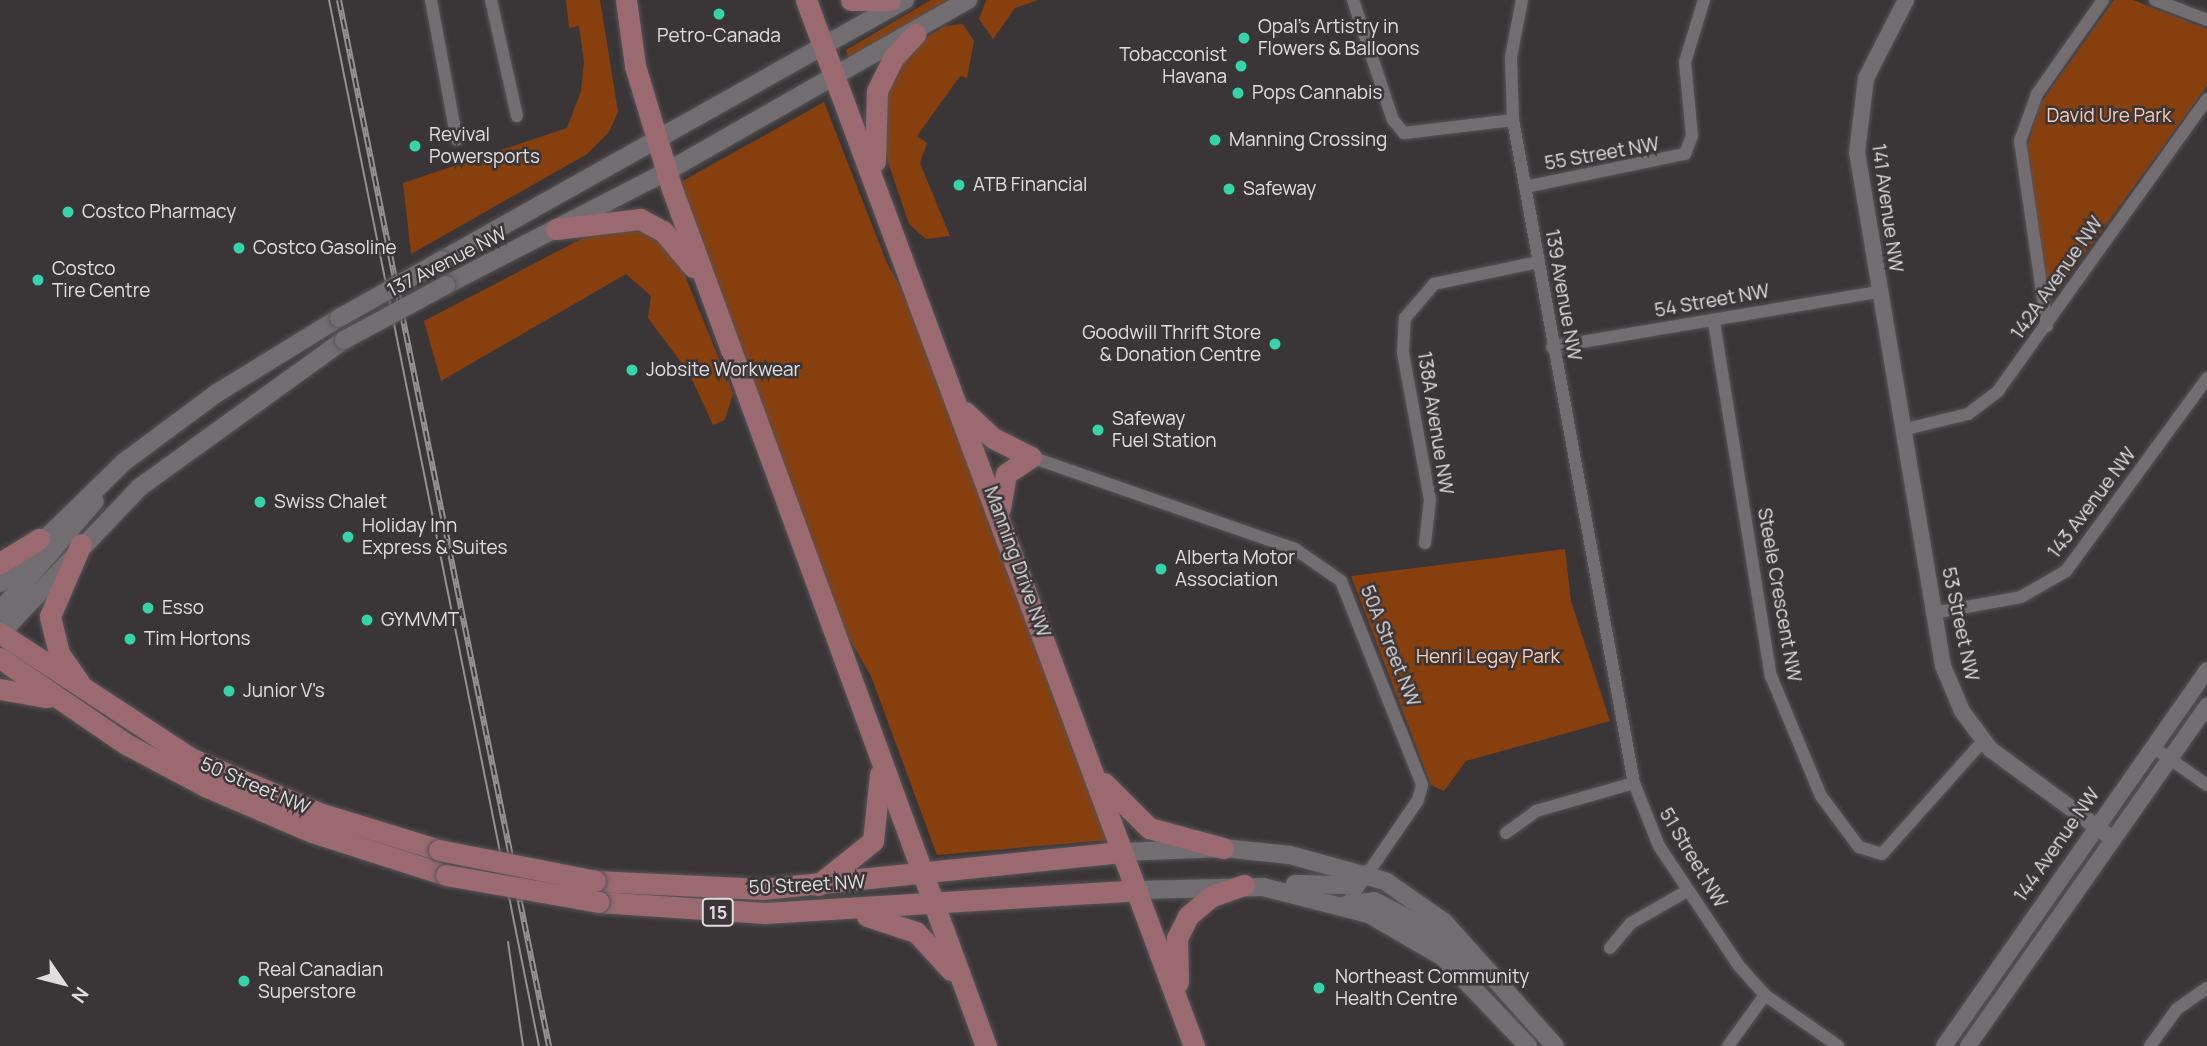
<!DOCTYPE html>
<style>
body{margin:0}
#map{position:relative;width:2207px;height:1046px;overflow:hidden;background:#3a3638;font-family:Manrope,sans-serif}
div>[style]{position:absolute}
.green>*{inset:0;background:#883f0e}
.roads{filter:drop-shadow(0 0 2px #565355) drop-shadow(0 0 2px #565355)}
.minor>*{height:12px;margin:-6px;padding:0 6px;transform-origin:6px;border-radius:6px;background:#726d71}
.tertiary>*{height:16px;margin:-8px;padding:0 8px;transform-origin:8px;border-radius:8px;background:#726d71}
.secondary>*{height:18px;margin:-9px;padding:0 9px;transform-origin:9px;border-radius:9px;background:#726d71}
.primary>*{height:21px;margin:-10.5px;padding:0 10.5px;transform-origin:10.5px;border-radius:10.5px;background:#9a6a70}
.tram>*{height:2px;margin:-1px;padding:0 1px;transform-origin:1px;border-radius:1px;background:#959193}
.rail>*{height:6px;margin-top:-3px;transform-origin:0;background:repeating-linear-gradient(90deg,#3a3638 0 10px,#959193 0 20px);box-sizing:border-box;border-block:2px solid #959193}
.bridges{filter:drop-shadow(0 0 2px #565355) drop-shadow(0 0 2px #565355)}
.secondary-bridge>*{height:18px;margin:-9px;padding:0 9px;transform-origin:9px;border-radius:9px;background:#726d71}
.primary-bridge>*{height:21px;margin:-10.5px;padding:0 10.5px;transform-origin:10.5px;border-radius:10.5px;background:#9a6a70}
.dots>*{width:19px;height:19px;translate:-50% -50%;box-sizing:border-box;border:4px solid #3a3638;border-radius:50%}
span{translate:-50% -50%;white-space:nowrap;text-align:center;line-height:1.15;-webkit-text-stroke:5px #3a3638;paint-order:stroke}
.shield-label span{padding:2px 5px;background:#3a3638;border:2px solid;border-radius:5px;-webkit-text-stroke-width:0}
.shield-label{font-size:18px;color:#e0dddf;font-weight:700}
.poi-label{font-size:19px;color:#e0dddf}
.left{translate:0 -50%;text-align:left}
.right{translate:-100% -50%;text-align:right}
.park-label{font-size:19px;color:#fccdb4}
.street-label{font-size:19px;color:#e0dddf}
.north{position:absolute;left:28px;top:948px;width:70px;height:70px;-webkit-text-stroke:5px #3a3638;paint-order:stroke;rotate:125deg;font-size:19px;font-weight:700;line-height:28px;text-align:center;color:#e0dddf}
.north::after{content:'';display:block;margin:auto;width:24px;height:32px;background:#e0dddf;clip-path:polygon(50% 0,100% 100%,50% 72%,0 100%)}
</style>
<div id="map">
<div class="green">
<i style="clip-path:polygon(566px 0,600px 0,618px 112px,609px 132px,587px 154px,411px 254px,403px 183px,567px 128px,581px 91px,584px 62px,579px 26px,569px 28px)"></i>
<i style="clip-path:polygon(931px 0,956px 0,849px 60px,846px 50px)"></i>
<i style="clip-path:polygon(986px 0,1038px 0,1015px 8px,993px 39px,979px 19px)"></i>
<i style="clip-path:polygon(2114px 0,2133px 0,2207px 29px,2207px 86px,2060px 288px,2045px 278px,2027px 148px,2040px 104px)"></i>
<i style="clip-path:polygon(963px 24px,974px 41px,967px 78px,960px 76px,917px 136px,927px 143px,920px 163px,950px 236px,926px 239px,909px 224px,879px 135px,891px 73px,917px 44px,944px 26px)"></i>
<i style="clip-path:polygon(824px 102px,887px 263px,924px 329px,1109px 840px,937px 855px,871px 676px,843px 628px,681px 182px)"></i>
<i style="clip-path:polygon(626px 228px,652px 230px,677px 256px,733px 393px,725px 420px,713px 425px,689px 373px,648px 318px,651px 296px,626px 274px,441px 381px,424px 321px,585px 237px)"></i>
<i style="clip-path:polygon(1565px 549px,1571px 601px,1610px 721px,1466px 761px,1444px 791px,1431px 785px,1351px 576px)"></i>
</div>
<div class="roads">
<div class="minor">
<i style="left:431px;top:0;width:142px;rotate:79.5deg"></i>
<i style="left:491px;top:0;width:119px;rotate:77.4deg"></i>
<i style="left:1353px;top:0;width:126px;rotate:71.6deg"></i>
<i style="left:1393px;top:120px;width:17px;rotate:50deg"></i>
<i style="left:1404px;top:133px;width:110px;rotate:-6.8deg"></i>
<i style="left:1522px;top:0;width:58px;rotate:100.9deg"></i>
<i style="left:1511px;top:57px;width:63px;rotate:88.2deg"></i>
<i style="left:1513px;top:120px;width:674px;rotate:79.66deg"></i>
<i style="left:1634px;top:783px;width:68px;rotate:68.4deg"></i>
<i style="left:1659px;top:846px;width:144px;rotate:56.3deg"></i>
<i style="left:1739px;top:966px;width:39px;rotate:48deg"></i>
<i style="left:1765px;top:995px;width:89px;rotate:34.9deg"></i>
<i style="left:2155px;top:0;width:56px;rotate:21deg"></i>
<i style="left:1525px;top:187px;width:163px;rotate:-11.7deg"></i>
<i style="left:1685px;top:154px;width:19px;rotate:-69deg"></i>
<i style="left:1692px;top:136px;width:74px;rotate:-95.4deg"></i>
<i style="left:1685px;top:62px;width:65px;rotate:-73deg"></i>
<i style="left:1714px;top:322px;width:359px;rotate:80.9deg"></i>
<i style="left:1771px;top:676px;width:130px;rotate:67.4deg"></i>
<i style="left:1821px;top:796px;width:64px;rotate:53.3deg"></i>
<i style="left:1859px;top:847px;width:24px;rotate:17deg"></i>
<i style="left:1882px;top:854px;width:152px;rotate:-48.2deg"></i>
<i style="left:2047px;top:326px;width:187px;rotate:-98.3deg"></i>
<i style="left:2020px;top:141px;width:50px;rotate:-70.1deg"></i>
<i style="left:2037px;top:94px;width:115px;rotate:-54.9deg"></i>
<i style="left:1552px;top:347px;width:331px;rotate:-9.6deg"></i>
<i style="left:1902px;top:430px;width:68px;rotate:-13.6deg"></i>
<i style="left:1968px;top:414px;width:38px;rotate:-37deg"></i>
<i style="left:1998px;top:391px;width:359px;rotate:-54.4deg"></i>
<i style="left:1031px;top:457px;width:280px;rotate:19.2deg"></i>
<i style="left:1295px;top:549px;width:56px;rotate:34.8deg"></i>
<i style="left:1341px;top:581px;width:219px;rotate:68.3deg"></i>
<i style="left:1422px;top:785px;width:16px;rotate:105deg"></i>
<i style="left:1418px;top:800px;width:127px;rotate:124.4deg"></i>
<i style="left:1425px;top:543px;width:43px;rotate:-83.4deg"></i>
<i style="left:1430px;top:500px;width:149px;rotate:-100.4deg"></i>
<i style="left:1403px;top:353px;width:35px;rotate:-87deg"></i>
<i style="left:1405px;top:318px;width:45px;rotate:-49.5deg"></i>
<i style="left:1434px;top:284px;width:106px;rotate:-11.9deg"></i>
<i style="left:1933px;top:613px;width:89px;rotate:-10.3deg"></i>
<i style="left:2021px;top:597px;width:52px;rotate:-30deg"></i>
<i style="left:2066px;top:571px;width:239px;rotate:-53.8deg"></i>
<i style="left:2153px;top:747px;width:66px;rotate:35.1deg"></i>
<i style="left:1506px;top:833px;width:37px;rotate:-36deg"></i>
<i style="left:1536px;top:811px;width:102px;rotate:-15.9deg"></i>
<i style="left:1610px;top:948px;width:33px;rotate:-50deg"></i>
<i style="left:1631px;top:923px;width:64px;rotate:-29.7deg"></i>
<i style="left:1728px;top:1046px;width:63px;rotate:-54deg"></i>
<i style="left:2150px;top:1046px;width:46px;rotate:-53.9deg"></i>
<i style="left:2177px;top:1009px;width:37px;rotate:-35deg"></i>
</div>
<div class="tertiary">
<i style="left:1906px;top:0;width:88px;rotate:117.1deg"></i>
<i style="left:1866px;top:78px;width:75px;rotate:96.9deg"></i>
<i style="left:1857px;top:152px;width:521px;rotate:80.5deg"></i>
<i style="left:1943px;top:666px;width:49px;rotate:67.1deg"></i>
<i style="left:1962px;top:711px;width:47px;rotate:53.6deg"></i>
<i style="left:1990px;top:749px;width:152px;rotate:36.2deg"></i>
<i style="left:1944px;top:1046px;width:459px;rotate:-55deg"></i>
<i style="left:1968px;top:1046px;width:416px;rotate:-54.9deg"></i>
</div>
<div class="secondary">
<i style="left:442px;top:260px;width:531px;rotate:-29.32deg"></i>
<i style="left:446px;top:285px;width:247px;rotate:-27.2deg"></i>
<i style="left:666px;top:172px;width:348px;rotate:-29.7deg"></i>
<i style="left:0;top:583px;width:173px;rotate:-44.3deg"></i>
<i style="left:124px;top:462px;width:116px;rotate:-36.6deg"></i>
<i style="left:217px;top:393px;width:143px;rotate:-31.6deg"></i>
<i style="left:0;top:611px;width:145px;rotate:-49.2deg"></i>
<i style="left:0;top:634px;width:203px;rotate:-46.4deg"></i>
<i style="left:140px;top:487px;width:251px;rotate:-35.8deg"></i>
<i style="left:1123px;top:852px;width:100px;rotate:-2.3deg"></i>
<i style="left:1223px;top:848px;width:67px;rotate:6deg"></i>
<i style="left:1290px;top:855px;width:98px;rotate:15.3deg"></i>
<i style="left:1385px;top:881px;width:72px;rotate:34.8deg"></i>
<i style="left:1444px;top:922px;width:166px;rotate:48.2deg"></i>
<i style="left:1295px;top:884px;width:53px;rotate:1.1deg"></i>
<i style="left:1348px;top:885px;width:22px;rotate:-30deg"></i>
<i style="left:1137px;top:890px;width:126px;rotate:-1.4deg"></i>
<i style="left:1263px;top:887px;width:109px;rotate:14.3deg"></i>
<i style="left:1369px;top:914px;width:86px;rotate:30.2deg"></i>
<i style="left:1443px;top:957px;width:123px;rotate:46.3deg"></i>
<i style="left:1346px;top:905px;width:28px;rotate:-8deg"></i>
<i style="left:1374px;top:901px;width:61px;rotate:27.4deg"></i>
<i style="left:1428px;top:929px;width:56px;rotate:37.7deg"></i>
</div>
<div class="primary">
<i style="left:626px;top:0;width:67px;rotate:82.2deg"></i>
<i style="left:635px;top:66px;width:128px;rotate:73.3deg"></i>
<i style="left:672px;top:189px;width:913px;rotate:69.88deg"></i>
<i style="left:806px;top:0;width:1116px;rotate:69.65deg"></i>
<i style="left:851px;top:0;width:39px"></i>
<i style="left:875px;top:161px;width:70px;rotate:-88.4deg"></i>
<i style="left:877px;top:91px;width:37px;rotate:-64deg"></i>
<i style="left:893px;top:58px;width:33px;rotate:-47deg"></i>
<i style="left:556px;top:229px;width:85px;rotate:-6.8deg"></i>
<i style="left:640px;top:219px;width:26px;rotate:28deg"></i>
<i style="left:663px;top:231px;width:47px;rotate:50.2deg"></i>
<i style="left:965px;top:412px;width:38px;rotate:43deg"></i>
<i style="left:993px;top:438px;width:42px;rotate:26.6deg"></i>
<i style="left:1031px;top:457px;width:30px;rotate:146deg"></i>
<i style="left:1006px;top:474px;width:35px;rotate:100deg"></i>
<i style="left:0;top:563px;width:46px;rotate:-31.6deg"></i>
<i style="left:0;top:633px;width:227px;rotate:33.3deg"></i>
<i style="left:190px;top:758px;width:140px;rotate:23.1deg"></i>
<i style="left:319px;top:813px;width:126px;rotate:17.1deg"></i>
<i style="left:0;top:658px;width:153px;rotate:34.3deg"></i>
<i style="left:126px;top:744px;width:89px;rotate:28deg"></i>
<i style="left:205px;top:786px;width:116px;rotate:23.3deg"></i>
<i style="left:312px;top:832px;width:141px;rotate:17.8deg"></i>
<i style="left:79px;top:682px;width:35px;rotate:-125deg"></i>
<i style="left:59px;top:653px;width:38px;rotate:-104deg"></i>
<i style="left:50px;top:616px;width:78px;rotate:-66.7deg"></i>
<i style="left:0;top:689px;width:47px;rotate:9.9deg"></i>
<i style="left:1104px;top:783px;width:64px;rotate:45deg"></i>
<i style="left:1149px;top:828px;width:77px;rotate:15.1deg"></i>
<i style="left:595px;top:881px;width:168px;rotate:2.7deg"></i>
<i style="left:763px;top:889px;width:362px;rotate:-5.9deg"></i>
<i style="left:818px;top:885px;width:70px;rotate:-38.7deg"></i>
<i style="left:873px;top:841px;width:67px;rotate:-84deg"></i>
<i style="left:599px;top:902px;width:166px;rotate:3.8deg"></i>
<i style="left:765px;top:913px;width:373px;rotate:-3.5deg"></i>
<i style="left:867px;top:916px;width:52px;rotate:18.1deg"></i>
<i style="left:916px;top:932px;width:52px;rotate:47.4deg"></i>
<i style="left:1178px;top:982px;width:44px;rotate:-91.3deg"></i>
<i style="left:1177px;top:938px;width:25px;rotate:-63deg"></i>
<i style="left:1188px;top:916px;width:31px;rotate:-40deg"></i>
<i style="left:1212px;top:896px;width:34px;rotate:-19deg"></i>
</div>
</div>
<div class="tram">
<i style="left:329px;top:0;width:1067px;rotate:78.65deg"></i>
<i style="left:508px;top:942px;width:105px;rotate:81.8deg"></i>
</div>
<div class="rail">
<i style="left:339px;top:0;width:1067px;rotate:78.65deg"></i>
</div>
<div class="bridges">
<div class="secondary-bridge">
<i style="left:339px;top:318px;width:118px;rotate:-29.4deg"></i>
<i style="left:344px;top:340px;width:116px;rotate:-28.3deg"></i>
</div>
<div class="primary-bridge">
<i style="left:439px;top:850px;width:159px;rotate:11.2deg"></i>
<i style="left:446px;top:875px;width:155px;rotate:10deg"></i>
</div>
</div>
<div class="dots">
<i style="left:719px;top:14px;background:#34d4a8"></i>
<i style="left:1244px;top:38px;background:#34d4a8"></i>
<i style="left:1241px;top:66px;background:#34d4a8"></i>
<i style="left:1238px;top:93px;background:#34d4a8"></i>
<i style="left:1215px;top:140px;background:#34d4a8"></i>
<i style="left:415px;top:146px;background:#34d4a8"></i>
<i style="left:959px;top:185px;background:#34d4a8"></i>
<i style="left:1229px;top:189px;background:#34d4a8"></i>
<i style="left:68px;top:212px;background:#34d4a8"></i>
<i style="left:239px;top:248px;background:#34d4a8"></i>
<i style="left:38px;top:280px;background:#34d4a8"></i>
<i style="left:1275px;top:344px;background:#34d4a8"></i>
<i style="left:632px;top:370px;background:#34d4a8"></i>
<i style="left:1098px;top:430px;background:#34d4a8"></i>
<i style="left:260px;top:502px;background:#34d4a8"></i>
<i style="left:348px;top:537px;background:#34d4a8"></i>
<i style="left:1161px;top:569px;background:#34d4a8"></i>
<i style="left:148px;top:608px;background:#34d4a8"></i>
<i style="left:367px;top:620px;background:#34d4a8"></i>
<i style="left:130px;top:639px;background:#34d4a8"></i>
<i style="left:229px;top:691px;background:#34d4a8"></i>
<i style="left:244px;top:981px;background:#34d4a8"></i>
<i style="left:1319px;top:988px;background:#34d4a8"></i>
</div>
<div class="shield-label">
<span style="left:718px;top:912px">15</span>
</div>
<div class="poi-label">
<span class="left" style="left:1258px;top:38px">Opal's Artistry in<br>Flowers &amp; Balloons</span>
<span style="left:719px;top:36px">Petro-Canada</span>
<span class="right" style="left:1227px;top:66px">Tobacconist<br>Havana</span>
<span class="left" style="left:1252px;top:93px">Pops Cannabis</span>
<span class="left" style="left:429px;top:146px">Revival<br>Powersports</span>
<span class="left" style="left:1229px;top:140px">Manning Crossing</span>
<span class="left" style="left:973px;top:185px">ATB Financial</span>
<span class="left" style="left:1243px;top:189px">Safeway</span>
<span class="left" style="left:82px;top:212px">Costco Pharmacy</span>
<span class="left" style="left:253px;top:248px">Costco Gasoline</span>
<span class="left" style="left:52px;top:280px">Costco<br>Tire Centre</span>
<span class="right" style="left:1261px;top:344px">Goodwill Thrift Store<br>&amp; Donation Centre</span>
<span class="left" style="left:646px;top:370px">Jobsite Workwear</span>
<span class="left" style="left:1112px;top:430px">Safeway<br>Fuel Station</span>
<span class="left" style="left:274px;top:502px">Swiss Chalet</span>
<span class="left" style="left:362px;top:537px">Holiday Inn<br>Express &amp; Suites</span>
<span class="left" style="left:1175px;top:569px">Alberta Motor<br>Association</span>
<span class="left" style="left:162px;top:608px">Esso</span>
<span class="left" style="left:381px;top:620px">GYMVMT</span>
<span class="left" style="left:144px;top:639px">Tim Hortons</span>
<span class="left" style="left:243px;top:691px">Junior V's</span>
<span class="left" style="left:258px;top:981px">Real Canadian<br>Superstore</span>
<span class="left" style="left:1335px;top:988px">Northeast Community<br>Health Centre</span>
</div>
<div class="park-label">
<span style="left:2109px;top:116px">David Ure Park</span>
<span style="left:1488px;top:657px">Henri Legay Park</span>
</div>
<div class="street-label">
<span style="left:1602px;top:154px;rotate:-10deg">55 Street NW</span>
<span style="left:1887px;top:208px;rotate:82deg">141 Avenue NW</span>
<span style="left:447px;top:262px;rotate:-27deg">137 Avenue NW</span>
<span style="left:2057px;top:278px;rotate:-55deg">142A Avenue NW</span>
<span style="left:1563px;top:295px;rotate:80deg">139 Avenue NW</span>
<span style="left:1712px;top:301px;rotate:-10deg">54 Street NW</span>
<span style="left:1435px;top:423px;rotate:81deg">138A Avenue NW</span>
<span style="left:2092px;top:503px;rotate:-53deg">143 Avenue NW</span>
<span style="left:1017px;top:562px;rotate:70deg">Manning Drive NW</span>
<span style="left:1779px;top:595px;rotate:80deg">Steele Crescent NW</span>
<span style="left:1960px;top:624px;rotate:78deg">53 Street NW</span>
<span style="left:1390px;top:646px;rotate:68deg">50A Street NW</span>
<span style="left:255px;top:786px;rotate:23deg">50 Street NW</span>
<span style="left:2057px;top:845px;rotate:-55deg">144 Avenue NW</span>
<span style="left:1693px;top:858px;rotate:59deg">51 Street NW</span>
<span style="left:807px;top:885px;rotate:-3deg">50 Street NW</span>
</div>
<div class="north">N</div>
</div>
